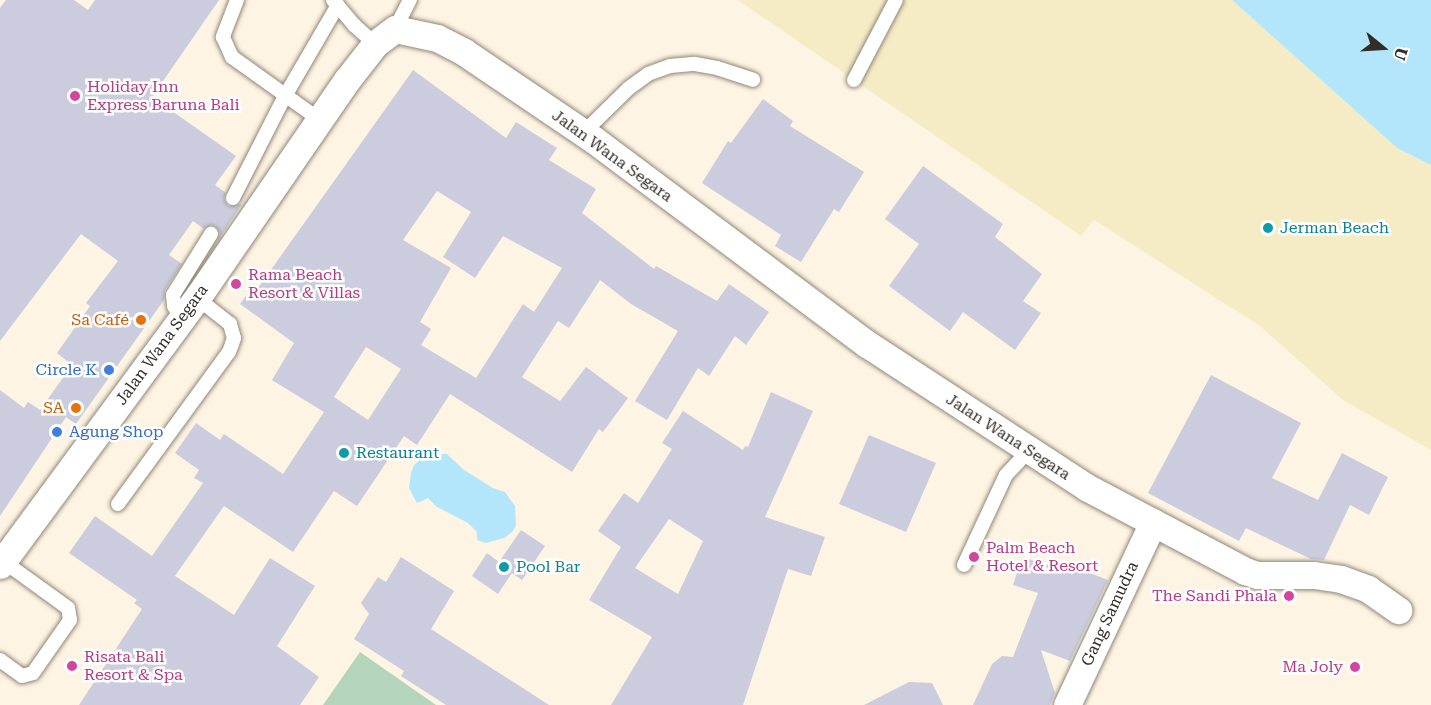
<!DOCTYPE html>
<meta charset="utf-8">
<style>
body{margin:0}
#map{position:relative;width:1431px;height:705px;overflow:hidden;background:#fef4e3;font-family:"Roboto Serif",serif}
div>[style]{position:absolute}
.green>*{inset:0;background:#b4d4bb}
.sand>*{inset:0;background:#f5ecc6}
.water>*{inset:0;background:#b4e6fb}
.building>*{inset:0;background:#cbccde}
.roads{filter:drop-shadow(0 0 2px #908778) drop-shadow(0 0 2px #908778)}
.service>*{height:14px;margin:-7px;padding:0 7px;transform-origin:7px;border-radius:7px;background:#fff}
.minor>*{height:27px;margin:-13.5px;padding:0 13.5px;transform-origin:13.5px;border-radius:13.5px;background:#fff}
.dots>*{width:16px;height:16px;translate:-50% -50%;box-sizing:border-box;border:3px solid #fff;border-radius:50%}
span{translate:-50% -50%;white-space:nowrap;text-align:center;line-height:1.15;-webkit-text-stroke:5px #fff;paint-order:stroke}
.hotel-label{font-size:16px;color:#b23c85}
.left{translate:0 -50%;text-align:left}
.right{translate:-100% -50%;text-align:right}
.street-label{font-size:16px;color:#312d27}
.culture-label{font-size:16px;color:#0d838f}
.food-label{font-size:16px;color:#c56008}
.shop-label{font-size:16px;color:#366cbe}
.north{position:absolute;left:1353px;top:18px;width:60px;height:60px;-webkit-text-stroke:4px #fff;paint-order:stroke;rotate:108deg;font-size:16px;font-weight:700;line-height:24px;text-align:center;color:#312d27}
.north::after{content:'';display:block;margin:auto;width:21px;height:27px;background:#312d27;clip-path:polygon(50% 0,100% 100%,50% 72%,0 100%)}
</style>
<div id="map">
<div class="green">
<i style="clip-path:polygon(360px 652px,436px 705px,323px 705px)"></i>
</div>
<div class="sand">
<i style="clip-path:polygon(738px 0,1232px 0,1397px 148px,1431px 165px,1431px 450px,1343px 400px,1260px 326px,1094px 220px,1081px 236px)"></i>
</div>
<div class="water">
<i style="clip-path:polygon(1232px 0,1431px 0,1431px 165px,1397px 148px)"></i>
<i style="clip-path:polygon(427px 454px,447px 454px,464px 470px,493px 488px,505px 492px,515px 506px,516px 526px,512px 532px,504px 538px,486px 543px,477px 540px,477px 532px,468px 523px,437px 507px,428px 498px,417px 503px,409px 488px,411px 473px,414px 465px)"></i>
</div>
<div class="building">
<i style="clip-path:polygon(6px 0,74px 0,88px 10px,95px 0,219px 0,152px 97px,236px 156px,215px 185px,226px 193px,224px 199px,228px 206px,242px 204px,219px 239px,220px 234px,216px 227px,211px 225px,204px 229px,193px 221px,169px 255px,182px 264px,165px 290px,164px 300px,76px 424px,66px 417px,0 516px,0 390px,24px 408px,28px 402px,40px 410px,72px 365px,57px 353px,90px 306px,86px 303px,118px 261px,81px 234px,0 341px,0 8px)"></i>
<i style="clip-path:polygon(evenodd,413px 70px,506px 138px,516px 122px,557px 148px,549px 160px,596px 189px,582px 213px,654px 269px,656px 266px,717px 301px,729px 284px,769px 312px,746px 345px,735px 336px,709px 376px,698px 368px,667px 420px,635px 401px,678px 331px,631px 304px,600px 280px,569px 328px,558px 321px,522px 377px,560px 401px,586px 367px,628px 398px,603px 432px,599px 429px,572px 472px,450px 394px,417px 445px,404px 436px,357px 506px,334px 491px,293px 552px,224px 506px,175px 576px,234px 615px,270px 558px,315px 586px,277px 646px,319px 677px,300px 705px,79px 705px,142px 609px,134px 603px,137px 600px,69px 553px,95px 516px,152px 556px,203px 483px,194px 478px,199px 470px,175px 453px,196px 423px,220px 440px,224px 434px,283px 474px,324px 412px,272px 380px,294px 343px,240px 304px,254px 285px,258px 288px,413px 70px,437px 191px,471px 212px,443px 257px,475px 278px,503px 236px,562px 268px,534px 312px,523px 304px,476px 378px,421px 345px,431px 329px,420px 322px,451px 268px,403px 240px,437px 191px,413px 70px,366px 347px,401px 369px,368px 420px,334px 397px,366px 347px)"></i>
<i style="clip-path:polygon(763px 99px,793px 121px,790px 126px,864px 172px,839px 212px,834px 209px,801px 262px,775px 246px,781px 235px,702px 183px,728px 141px,731px 143px)"></i>
<i style="clip-path:polygon(923px 166px,1003px 224px,995px 237px,1042px 274px,1023px 301px,1041px 313px,1015px 350px,963px 312px,950px 331px,889px 286px,919px 244px,885px 219px)"></i>
<i style="clip-path:polygon(1211px 375px,1301px 423px,1272px 478px,1318px 500px,1342px 453px,1388px 477px,1369px 515px,1350px 505px,1324px 560px,1311px 559px,1246px 528px,1239px 541px,1148px 493px)"></i>
<i style="clip-path:polygon(evenodd,771px 392px,813px 411px,765px 517px,825px 537px,811px 576px,788px 569px,743px 705px,611px 705px,652px 637px,589px 600px,621px 547px,598px 531px,624px 493px,638px 503px,672px 449px,662px 443px,683px 411px,743px 450px,745px 446px,748px 447px,771px 392px,669px 519px,703px 541px,678px 594px,635px 568px,669px 519px)"></i>
<i style="clip-path:polygon(869px 435px,936px 463px,906px 532px,839px 504px)"></i>
<i style="clip-path:polygon(521px 530px,545px 546px,522px 580px,512px 573px,498px 594px,472px 576px,487px 553px,499px 562px)"></i>
<i style="clip-path:polygon(401px 557px,454px 591px,431px 629px,549px 705px,446px 705px,401px 676px,404px 671px,354px 639px,369px 614px,361px 603px,378px 577px,386px 582px)"></i>
<i style="clip-path:polygon(1022px 557px,1048px 565px,1051px 558px,1108px 580px,1070px 661px,1041px 650px,1055px 693px,1050px 705px,973px 705px,992px 664px,1002px 656px,1013px 657px,1038px 593px,1013px 585px)"></i>
<i style="clip-path:polygon(909px 682px,932px 683px,943px 705px,864px 705px)"></i>
</div>
<div class="roads">
<div class="service">
<i style="left:237px;top:0;width:40px;rotate:111deg"></i>
<i style="left:223px;top:37px;width:22px;rotate:66deg"></i>
<i style="left:232px;top:57px;width:108px;rotate:35.6deg"></i>
<i style="left:333px;top:0;width:33px;rotate:50deg"></i>
<i style="left:354px;top:25px;width:28px;rotate:42deg"></i>
<i style="left:395px;top:29px;width:33px;rotate:-63deg"></i>
<i style="left:854px;top:80px;width:90px;rotate:-62.3deg"></i>
<i style="left:583px;top:133px;width:64px;rotate:-44.4deg"></i>
<i style="left:629px;top:88px;width:24px;rotate:-36deg"></i>
<i style="left:648px;top:74px;width:23px;rotate:-20deg"></i>
<i style="left:670px;top:66px;width:25px;rotate:-5deg"></i>
<i style="left:695px;top:64px;width:22px;rotate:10deg"></i>
<i style="left:717px;top:68px;width:38px;rotate:18deg"></i>
<i style="left:233px;top:198px;width:114px;rotate:-63deg"></i>
<i style="left:285px;top:96px;width:105px;rotate:-59.8deg"></i>
<i style="left:181px;top:319px;width:15px;rotate:-118deg"></i>
<i style="left:174px;top:306px;width:11px;rotate:-95deg"></i>
<i style="left:173px;top:295px;width:72px;rotate:-58.1deg"></i>
<i style="left:118px;top:504px;width:188px;rotate:-53.9deg"></i>
<i style="left:229px;top:352px;width:9px;rotate:-69deg"></i>
<i style="left:232px;top:344px;width:6px;rotate:-72deg"></i>
<i style="left:234px;top:338px;width:15px;rotate:-106deg"></i>
<i style="left:230px;top:324px;width:42px;rotate:-141.8deg"></i>
<i style="left:964px;top:565px;width:99px;rotate:-65deg"></i>
<i style="left:1006px;top:475px;width:33px;rotate:-47deg"></i>
<i style="left:0;top:660px;width:27px;rotate:36deg"></i>
<i style="left:22px;top:676px;width:11px;rotate:-15deg"></i>
<i style="left:33px;top:673px;width:65px;rotate:-55.1deg"></i>
<i style="left:70px;top:620px;width:12px;rotate:-99deg"></i>
<i style="left:68px;top:608px;width:80px;rotate:-144.1deg"></i>
</div>
<div class="minor">
<i style="left:0;top:565px;width:332px;rotate:-53.6deg"></i>
<i style="left:197px;top:298px;width:265px;rotate:-55.5deg"></i>
<i style="left:347px;top:80px;width:46px;rotate:-52.1deg"></i>
<i style="left:375px;top:44px;width:25px;rotate:-37deg"></i>
<i style="left:395px;top:29px;width:43px;rotate:12.1deg"></i>
<i style="left:437px;top:38px;width:30px;rotate:27deg"></i>
<i style="left:464px;top:52px;width:157px;rotate:34.1deg"></i>
<i style="left:594px;top:140px;width:341px;rotate:36.8deg"></i>
<i style="left:867px;top:344px;width:262px;rotate:33.1deg"></i>
<i style="left:1086px;top:487px;width:180px;rotate:27.8deg"></i>
<i style="left:1245px;top:571px;width:13px;rotate:18deg"></i>
<i style="left:1257px;top:575px;width:57px"></i>
<i style="left:1314px;top:575px;width:27px;rotate:8deg"></i>
<i style="left:1341px;top:579px;width:29px;rotate:20deg"></i>
<i style="left:1368px;top:589px;width:37px;rotate:35deg"></i>
<i style="left:1067px;top:705px;width:202px;rotate:-64.8deg"></i>
</div>
</div>
<div class="dots">
<i style="left:75px;top:96px;background:#d1479c"></i>
<i style="left:1268px;top:228px;background:#0f9aa8"></i>
<i style="left:236px;top:284px;background:#d1479c"></i>
<i style="left:141px;top:320px;background:#e8710a"></i>
<i style="left:109px;top:370px;background:#3f7fe0"></i>
<i style="left:76px;top:408px;background:#e8710a"></i>
<i style="left:57px;top:432px;background:#3f7fe0"></i>
<i style="left:344px;top:453px;background:#0f9aa8"></i>
<i style="left:974px;top:557px;background:#d1479c"></i>
<i style="left:504px;top:567px;background:#0f9aa8"></i>
<i style="left:1289px;top:596px;background:#d1479c"></i>
<i style="left:72px;top:666px;background:#d1479c"></i>
<i style="left:1355px;top:667px;background:#d1479c"></i>
</div>
<div class="hotel-label">
<span class="left" style="left:87px;top:96px">Holiday Inn<br>Express Baruna Bali</span>
<span class="left" style="left:248px;top:284px">Rama Beach<br>Resort &amp; Villas</span>
<span class="left" style="left:986px;top:557px">Palm Beach<br>Hotel &amp; Resort</span>
<span class="right" style="left:1277px;top:596px">The Sandi Phala</span>
<span class="left" style="left:84px;top:666px">Risata Bali<br>Resort &amp; Spa</span>
<span class="right" style="left:1343px;top:667px">Ma Joly</span>
</div>
<div class="street-label">
<span style="left:612px;top:156px;rotate:36deg">Jalan Wana Segara</span>
<span style="left:162px;top:345px;rotate:-54deg">Jalan Wana Segara</span>
<span style="left:1008px;top:437px;rotate:33deg">Jalan Wana Segara</span>
<span style="left:1110px;top:614px;rotate:-65deg">Gang Samudra</span>
</div>
<div class="culture-label">
<span class="left" style="left:1280px;top:228px">Jerman Beach</span>
<span class="left" style="left:356px;top:453px">Restaurant</span>
<span class="left" style="left:516px;top:567px">Pool Bar</span>
</div>
<div class="food-label">
<span class="right" style="left:129px;top:320px">Sa Café</span>
<span class="right" style="left:64px;top:408px">SA</span>
</div>
<div class="shop-label">
<span class="right" style="left:97px;top:370px">Circle K</span>
<span class="left" style="left:69px;top:432px">Agung Shop</span>
</div>
<div class="north">U</div>
</div>
